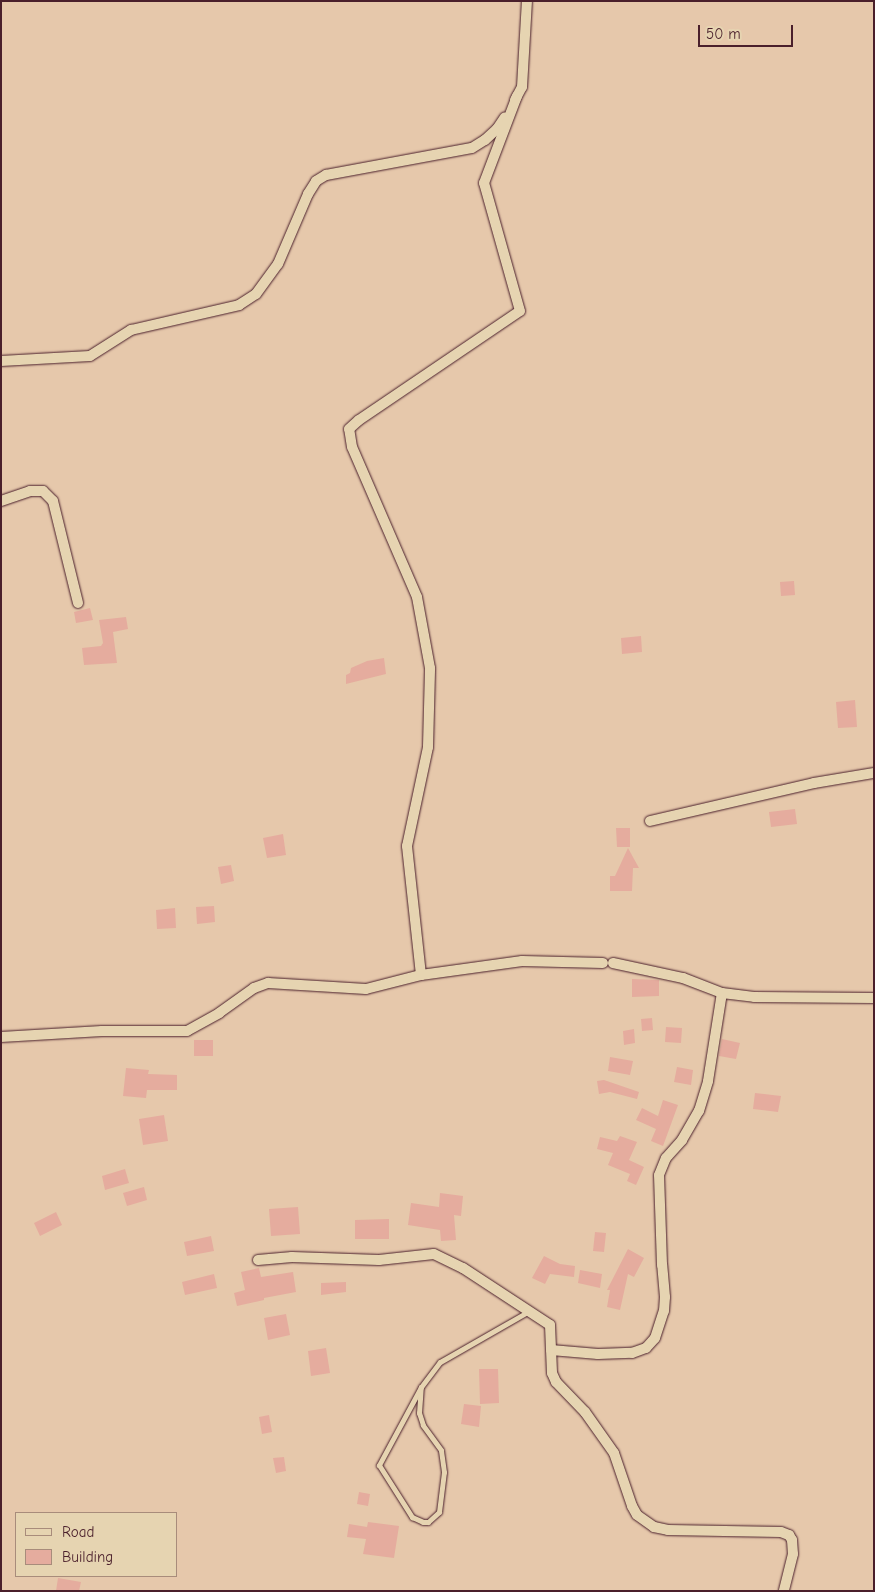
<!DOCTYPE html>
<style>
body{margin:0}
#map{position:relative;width:875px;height:1592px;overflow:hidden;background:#e6c8ab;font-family:"Comic Neue",sans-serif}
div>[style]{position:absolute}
.building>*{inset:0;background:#e5ac9e}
.roads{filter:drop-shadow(0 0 1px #4a1f2b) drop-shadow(0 0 1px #4a1f2b)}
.service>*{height:5px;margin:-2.5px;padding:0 2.5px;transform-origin:2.5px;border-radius:2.5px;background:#e6d4b1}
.minor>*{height:10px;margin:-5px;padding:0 5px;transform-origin:5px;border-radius:5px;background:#e6d4b1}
span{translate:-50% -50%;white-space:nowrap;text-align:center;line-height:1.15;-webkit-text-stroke:5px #e6d4b1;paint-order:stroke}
.frame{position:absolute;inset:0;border:2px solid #4a1f2b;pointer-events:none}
.legend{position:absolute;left:15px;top:1512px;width:162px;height:65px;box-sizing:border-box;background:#e6d4b1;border:1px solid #a88c7b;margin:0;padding:6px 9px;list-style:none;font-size:15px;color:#4a1f2b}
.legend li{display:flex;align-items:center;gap:10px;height:25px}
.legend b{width:25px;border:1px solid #a88c7b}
.scale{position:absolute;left:698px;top:25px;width:95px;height:22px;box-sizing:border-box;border:2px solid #4a1f2b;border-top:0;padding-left:6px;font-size:15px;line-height:18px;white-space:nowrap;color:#4a1f2b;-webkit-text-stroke:4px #e6d4b1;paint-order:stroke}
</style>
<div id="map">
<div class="building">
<i style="clip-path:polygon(794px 581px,795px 595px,781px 596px,780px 582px)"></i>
<i style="clip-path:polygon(90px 608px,93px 620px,76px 623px,74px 612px)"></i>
<i style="clip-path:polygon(126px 617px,128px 629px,113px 632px,117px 663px,84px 665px,82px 648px,101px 646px,103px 643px,99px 620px)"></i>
<i style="clip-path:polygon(641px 636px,642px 652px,622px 654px,621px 638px)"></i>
<i style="clip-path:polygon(384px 658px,386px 674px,346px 684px,346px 675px,350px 673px,351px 668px,367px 661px)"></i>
<i style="clip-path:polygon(855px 700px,857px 727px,838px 728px,836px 702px)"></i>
<i style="clip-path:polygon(795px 809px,797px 824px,771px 827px,769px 812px)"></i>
<i style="clip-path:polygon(616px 828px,630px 828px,630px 847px,617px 847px)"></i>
<i style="clip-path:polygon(283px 834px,286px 855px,267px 858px,263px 838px)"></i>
<i style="clip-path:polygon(628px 848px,639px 868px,633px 868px,632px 891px,610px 891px,610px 876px,615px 876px)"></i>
<i style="clip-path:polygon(231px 865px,234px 881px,221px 884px,218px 867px)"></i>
<i style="clip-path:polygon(214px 906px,215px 922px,197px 924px,196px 907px)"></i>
<i style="clip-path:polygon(175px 908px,176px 928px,157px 929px,156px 910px)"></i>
<i style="clip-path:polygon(632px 979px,659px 980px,659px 996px,632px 997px)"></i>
<i style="clip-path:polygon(652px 1018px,653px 1030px,642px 1031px,641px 1019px)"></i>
<i style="clip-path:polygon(666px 1027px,682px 1028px,681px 1043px,665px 1042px)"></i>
<i style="clip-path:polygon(634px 1029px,635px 1043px,624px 1045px,623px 1031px)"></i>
<i style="clip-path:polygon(722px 1039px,740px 1043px,736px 1059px,719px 1056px)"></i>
<i style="clip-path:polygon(194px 1040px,213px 1040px,213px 1056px,194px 1056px)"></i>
<i style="clip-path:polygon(610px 1057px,633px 1061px,630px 1075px,608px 1071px)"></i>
<i style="clip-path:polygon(677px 1067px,693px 1070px,691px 1085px,674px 1082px)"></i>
<i style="clip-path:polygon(126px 1068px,149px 1070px,148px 1074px,177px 1075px,177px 1090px,147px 1090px,146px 1098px,123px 1096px)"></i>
<i style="clip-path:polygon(604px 1080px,639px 1092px,637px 1099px,610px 1092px,599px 1094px,597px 1081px)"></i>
<i style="clip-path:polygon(755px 1093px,781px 1096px,778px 1112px,753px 1109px)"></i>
<i style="clip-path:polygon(663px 1100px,678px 1105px,663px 1146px,651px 1141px,656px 1129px,636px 1120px,642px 1108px,658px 1116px)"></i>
<i style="clip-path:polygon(164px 1115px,168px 1141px,143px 1145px,139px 1119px)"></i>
<i style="clip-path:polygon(620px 1136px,637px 1142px,629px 1160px,644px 1167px,636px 1185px,627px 1181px,630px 1174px,608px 1165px,613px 1153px,597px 1149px,600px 1137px,617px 1141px)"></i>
<i style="clip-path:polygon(125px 1169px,129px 1183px,105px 1190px,102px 1176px)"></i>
<i style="clip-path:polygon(144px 1187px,147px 1200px,127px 1206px,123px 1193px)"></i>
<i style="clip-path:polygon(440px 1193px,463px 1196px,461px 1216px,454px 1215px,456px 1240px,441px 1241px,440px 1230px,408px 1225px,411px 1203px,439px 1207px)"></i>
<i style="clip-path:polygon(298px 1207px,300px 1234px,271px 1236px,269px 1209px)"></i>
<i style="clip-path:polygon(56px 1212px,62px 1225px,40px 1236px,34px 1223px)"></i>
<i style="clip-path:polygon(389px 1219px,389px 1239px,355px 1239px,355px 1220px)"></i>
<i style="clip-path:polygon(595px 1232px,606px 1233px,604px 1252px,593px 1251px)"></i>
<i style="clip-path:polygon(211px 1236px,214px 1251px,187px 1256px,184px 1242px)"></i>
<i style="clip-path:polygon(628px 1249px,644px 1258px,634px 1277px,628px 1274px,620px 1310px,607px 1307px,610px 1290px,607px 1290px)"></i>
<i style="clip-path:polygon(544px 1256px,560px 1264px,575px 1266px,574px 1277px,550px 1274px,545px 1284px,532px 1278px)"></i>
<i style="clip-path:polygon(259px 1268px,261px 1277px,293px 1272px,296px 1292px,264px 1298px,264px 1300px,237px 1306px,234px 1293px,245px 1290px,241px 1272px)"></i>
<i style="clip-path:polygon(580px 1270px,602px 1274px,600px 1288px,578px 1283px)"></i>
<i style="clip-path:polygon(214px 1274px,217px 1288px,185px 1295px,182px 1282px)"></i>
<i style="clip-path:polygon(346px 1282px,346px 1292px,321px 1295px,321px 1283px)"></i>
<i style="clip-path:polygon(286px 1314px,290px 1335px,268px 1340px,264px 1318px)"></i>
<i style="clip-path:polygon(326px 1348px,330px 1373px,311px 1376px,308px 1351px)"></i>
<i style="clip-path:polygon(479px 1369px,498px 1369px,499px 1403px,480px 1404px)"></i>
<i style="clip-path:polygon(464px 1404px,481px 1406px,479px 1427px,461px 1424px)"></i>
<i style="clip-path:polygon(269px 1415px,272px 1432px,262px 1434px,259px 1417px)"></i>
<i style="clip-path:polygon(284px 1457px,286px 1471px,276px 1473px,273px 1458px)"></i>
<i style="clip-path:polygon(359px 1492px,370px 1494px,368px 1506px,357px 1504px)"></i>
<i style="clip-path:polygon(368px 1522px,399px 1526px,394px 1558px,363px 1554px,366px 1539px,347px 1537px,349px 1524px,367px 1527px)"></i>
<i style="clip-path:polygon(58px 1578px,81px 1582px,79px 1591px,56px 1591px)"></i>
</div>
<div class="roads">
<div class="service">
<i style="left:421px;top:1387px;width:89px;rotate:118.3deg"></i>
<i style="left:379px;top:1465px;width:62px;rotate:57.6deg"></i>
<i style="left:412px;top:1517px;width:12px;rotate:24deg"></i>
<i style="left:423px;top:1522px;width:5px"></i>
<i style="left:428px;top:1522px;width:15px;rotate:-42deg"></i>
<i style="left:439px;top:1512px;width:40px;rotate:-82.9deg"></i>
<i style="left:444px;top:1472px;width:22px;rotate:-98deg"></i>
<i style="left:441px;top:1450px;width:31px;rotate:-126deg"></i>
<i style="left:423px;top:1425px;width:13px;rotate:-108deg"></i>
<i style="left:419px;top:1413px;width:26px;rotate:-86deg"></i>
<i style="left:421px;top:1387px;width:31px;rotate:-53deg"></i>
<i style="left:440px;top:1362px;width:103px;rotate:-29.8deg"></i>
</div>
<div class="minor">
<i style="left:515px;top:100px;width:15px;rotate:-62deg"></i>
<i style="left:522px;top:87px;width:86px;rotate:-86.7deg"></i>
<i style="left:1px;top:361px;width:89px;rotate:-3.2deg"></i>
<i style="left:90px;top:356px;width:49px;rotate:-32.4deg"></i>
<i style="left:131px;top:330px;width:111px;rotate:-13deg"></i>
<i style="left:239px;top:305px;width:20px;rotate:-33deg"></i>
<i style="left:256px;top:294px;width:37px;rotate:-54deg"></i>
<i style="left:278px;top:264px;width:76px;rotate:-66.8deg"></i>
<i style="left:308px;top:194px;width:15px;rotate:-58deg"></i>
<i style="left:316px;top:181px;width:12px;rotate:-31deg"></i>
<i style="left:326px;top:175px;width:148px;rotate:-10.5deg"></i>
<i style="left:472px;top:148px;width:15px;rotate:-32deg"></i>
<i style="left:485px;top:140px;width:16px;rotate:-43deg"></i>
<i style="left:497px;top:129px;width:14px;rotate:-56deg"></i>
<i style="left:1px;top:501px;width:31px;rotate:-19deg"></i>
<i style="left:30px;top:491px;width:13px"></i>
<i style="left:43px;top:491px;width:14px;rotate:45deg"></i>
<i style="left:53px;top:501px;width:105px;rotate:76.2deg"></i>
<i style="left:650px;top:821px;width:168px;rotate:-13deg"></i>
<i style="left:814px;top:783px;width:61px;rotate:-9.5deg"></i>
<i style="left:613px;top:963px;width:72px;rotate:12.1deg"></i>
<i style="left:683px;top:978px;width:42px;rotate:21deg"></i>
<i style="left:722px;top:993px;width:32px;rotate:7deg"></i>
<i style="left:754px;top:997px;width:120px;rotate:0.5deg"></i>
<i style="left:421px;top:975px;width:130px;rotate:-96.2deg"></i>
<i style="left:407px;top:846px;width:101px;rotate:-78deg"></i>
<i style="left:428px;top:747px;width:79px;rotate:-88.5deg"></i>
<i style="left:430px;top:668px;width:72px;rotate:-100.4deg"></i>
<i style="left:417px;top:597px;width:163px;rotate:-113.4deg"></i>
<i style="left:352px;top:447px;width:18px;rotate:-99deg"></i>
<i style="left:349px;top:429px;width:13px;rotate:-42deg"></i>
<i style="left:359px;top:420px;width:194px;rotate:-34.1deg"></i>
<i style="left:520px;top:311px;width:133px;rotate:-105.7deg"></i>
<i style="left:484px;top:183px;width:93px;rotate:-69.2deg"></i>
<i style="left:1px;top:1037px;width:101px;rotate:-3.4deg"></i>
<i style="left:102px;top:1031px;width:85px"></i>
<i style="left:187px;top:1031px;width:37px;rotate:-29deg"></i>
<i style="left:219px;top:1013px;width:43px;rotate:-35.5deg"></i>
<i style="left:254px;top:988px;width:15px;rotate:-20deg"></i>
<i style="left:268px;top:983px;width:98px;rotate:3.5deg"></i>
<i style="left:366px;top:989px;width:57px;rotate:-14.3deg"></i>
<i style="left:421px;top:975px;width:102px;rotate:-7.9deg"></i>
<i style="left:522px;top:961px;width:81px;rotate:1.4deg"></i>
<i style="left:258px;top:1260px;width:34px;rotate:-5deg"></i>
<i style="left:292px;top:1257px;width:87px;rotate:2deg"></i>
<i style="left:379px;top:1260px;width:55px;rotate:-6.2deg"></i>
<i style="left:434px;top:1254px;width:32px;rotate:26deg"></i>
<i style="left:463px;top:1268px;width:104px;rotate:33.2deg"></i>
<i style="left:550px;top:1325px;width:48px;rotate:87.6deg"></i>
<i style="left:552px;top:1373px;width:10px;rotate:66deg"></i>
<i style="left:556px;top:1382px;width:42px;rotate:46deg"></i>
<i style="left:585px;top:1412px;width:50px;rotate:54.7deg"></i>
<i style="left:614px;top:1453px;width:56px;rotate:71.2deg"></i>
<i style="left:632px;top:1506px;width:10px;rotate:61deg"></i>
<i style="left:637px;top:1515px;width:21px;rotate:35deg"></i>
<i style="left:654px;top:1527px;width:14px;rotate:12deg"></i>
<i style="left:668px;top:1530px;width:113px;rotate:1deg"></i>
<i style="left:781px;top:1532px;width:9px;rotate:21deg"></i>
<i style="left:789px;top:1535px;width:6px;rotate:59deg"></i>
<i style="left:792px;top:1540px;width:14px;rotate:86deg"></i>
<i style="left:793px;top:1554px;width:38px;rotate:104deg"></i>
<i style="left:551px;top:1350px;width:47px;rotate:4.9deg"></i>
<i style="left:598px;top:1354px;width:34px;rotate:-2deg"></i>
<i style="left:632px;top:1353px;width:15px;rotate:-20deg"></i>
<i style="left:646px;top:1348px;width:13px;rotate:-48deg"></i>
<i style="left:655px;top:1338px;width:28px;rotate:-72deg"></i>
<i style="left:664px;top:1311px;width:14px;rotate:-86deg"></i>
<i style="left:665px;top:1297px;width:32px;rotate:-95deg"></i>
<i style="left:662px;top:1265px;width:90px;rotate:-91.9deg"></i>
<i style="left:659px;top:1175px;width:18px;rotate:-68deg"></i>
<i style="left:666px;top:1158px;width:24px;rotate:-48deg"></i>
<i style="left:682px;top:1140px;width:34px;rotate:-60deg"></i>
<i style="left:699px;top:1111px;width:31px;rotate:-73deg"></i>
<i style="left:708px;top:1081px;width:89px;rotate:-81deg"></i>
</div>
</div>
<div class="frame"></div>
<ul class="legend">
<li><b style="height:6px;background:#e6d4b1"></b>Road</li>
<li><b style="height:14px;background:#e5ac9e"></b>Building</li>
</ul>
<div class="scale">50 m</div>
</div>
